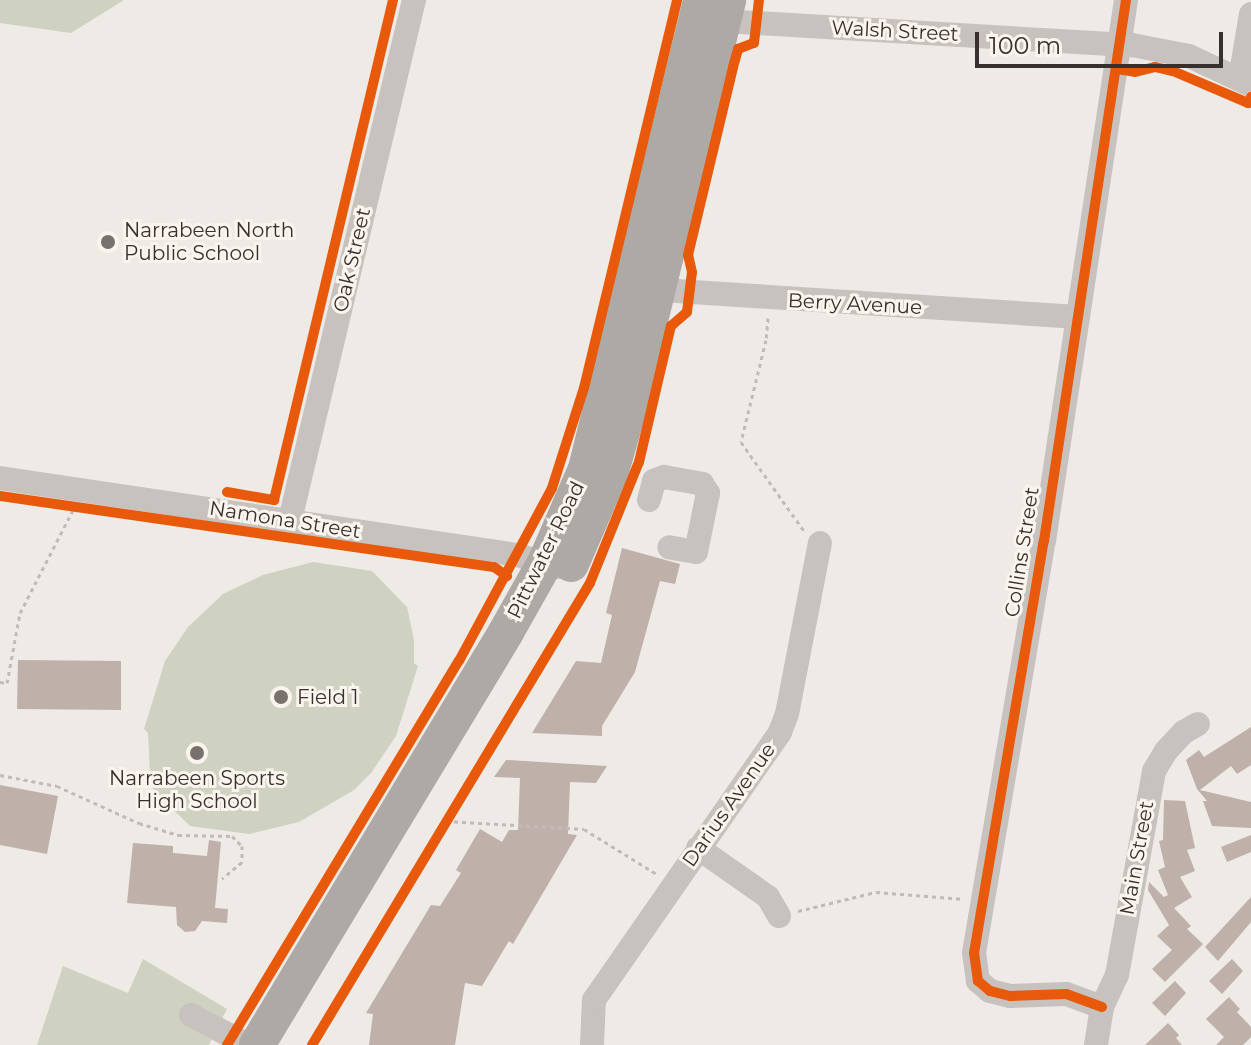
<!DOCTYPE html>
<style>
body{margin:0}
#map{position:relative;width:1251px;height:1045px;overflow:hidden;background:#eeeae6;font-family:Montserrat,sans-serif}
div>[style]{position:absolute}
.green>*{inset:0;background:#cfd2c1}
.building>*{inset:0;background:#bfb0aa}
.path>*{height:3px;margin-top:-1.5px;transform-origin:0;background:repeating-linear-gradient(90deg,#c0bbb6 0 4px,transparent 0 8px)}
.minor>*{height:24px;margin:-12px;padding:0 12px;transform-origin:12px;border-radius:12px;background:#c7c2be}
.highway>*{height:36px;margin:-18px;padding:0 18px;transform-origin:18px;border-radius:18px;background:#ada9a5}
.cycleway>*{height:10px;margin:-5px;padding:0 5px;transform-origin:5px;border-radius:5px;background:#e8590c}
.dots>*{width:22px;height:22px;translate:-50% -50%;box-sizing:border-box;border:4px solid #f9f4ee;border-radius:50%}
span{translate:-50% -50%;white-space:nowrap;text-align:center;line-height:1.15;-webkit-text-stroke:6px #f9f4ee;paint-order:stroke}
.street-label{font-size:20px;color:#38302c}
.poi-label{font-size:20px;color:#38302c}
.left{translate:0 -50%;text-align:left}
.scale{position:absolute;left:975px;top:32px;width:248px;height:36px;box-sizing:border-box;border:4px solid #38302c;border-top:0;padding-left:10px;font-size:24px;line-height:28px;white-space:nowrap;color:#38302c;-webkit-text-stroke:6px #f9f4ee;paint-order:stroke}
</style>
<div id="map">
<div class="green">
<i style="clip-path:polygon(0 0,124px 0,71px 33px,0 23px)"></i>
<i style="clip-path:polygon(313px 562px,372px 571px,407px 607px,414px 640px,414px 663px,418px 666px,396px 736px,371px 773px,354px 790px,299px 822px,249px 834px,190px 826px,154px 791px,150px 773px,148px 733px,144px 729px,165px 661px,188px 627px,223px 594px,263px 575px)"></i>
<i style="clip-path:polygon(143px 959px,227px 1009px,209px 1045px,37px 1045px,63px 966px,128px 993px)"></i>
</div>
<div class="building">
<i style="clip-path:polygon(622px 548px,680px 564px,675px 584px,660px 581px,635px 672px,602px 726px,602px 736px,532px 733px,576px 661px,601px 663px,612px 615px,606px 613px)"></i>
<i style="clip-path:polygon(18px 660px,121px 661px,121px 710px,17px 709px)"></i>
<i style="clip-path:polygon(1251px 727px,1251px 765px,1237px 774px,1231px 766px,1200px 790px,1251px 802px,1251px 828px,1212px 826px,1203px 801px,1207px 801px,1197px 789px,1186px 760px,1199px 750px,1204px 757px)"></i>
<i style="clip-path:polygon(506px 760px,607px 766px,596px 783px,570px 782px,568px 834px,577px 835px,513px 944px,509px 941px,482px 986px,465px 983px,455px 1045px,369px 1045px,373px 1014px,366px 1013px,431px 905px,440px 906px,461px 873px,456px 870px,480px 829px,502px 842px,509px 830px,518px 830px,520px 778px,494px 777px)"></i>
<i style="clip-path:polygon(0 785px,58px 796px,47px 854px,0 845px)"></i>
<i style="clip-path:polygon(1164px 800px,1185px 801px,1195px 848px,1187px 850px,1195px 871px,1180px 877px,1192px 897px,1174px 908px,1191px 926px,1187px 929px,1203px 944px,1165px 982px,1152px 969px,1172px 950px,1157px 936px,1169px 925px,1148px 890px,1149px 882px,1164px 897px,1168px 895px,1158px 870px,1165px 867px,1159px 841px,1163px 840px)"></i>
<i style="clip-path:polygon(1251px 835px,1251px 852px,1227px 862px,1221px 847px)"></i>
<i style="clip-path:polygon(209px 840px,221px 842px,215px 908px,228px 909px,227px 923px,202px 921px,195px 931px,185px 932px,177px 925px,176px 907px,127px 903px,133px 843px,173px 846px,173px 853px,207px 856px)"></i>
<i style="clip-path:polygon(1251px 897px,1251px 922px,1218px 961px,1205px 947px)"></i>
<i style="clip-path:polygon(1232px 959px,1243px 971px,1222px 994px,1209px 981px)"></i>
<i style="clip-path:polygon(1175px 981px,1186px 993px,1165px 1016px,1152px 1003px)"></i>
<i style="clip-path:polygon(1229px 997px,1240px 1009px,1237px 1012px,1251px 1027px,1251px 1037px,1243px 1045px,1216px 1045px,1224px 1037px,1206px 1019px)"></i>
<i style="clip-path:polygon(1168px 1023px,1179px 1035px,1176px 1038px,1182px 1045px,1145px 1045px)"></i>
</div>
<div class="path">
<i style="left:768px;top:318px;width:22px;rotate:95deg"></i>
<i style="left:766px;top:340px;width:105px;rotate:103.8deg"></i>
<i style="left:741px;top:442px;width:109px;rotate:54.7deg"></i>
<i style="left:0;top:682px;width:7px;rotate:8deg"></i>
<i style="left:7px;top:683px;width:71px;rotate:-79.5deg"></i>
<i style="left:20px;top:613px;width:118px;rotate:-62.8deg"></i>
<i style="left:0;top:775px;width:58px;rotate:10.9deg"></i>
<i style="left:57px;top:786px;width:90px;rotate:24.3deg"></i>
<i style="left:139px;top:823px;width:41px;rotate:17.1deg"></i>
<i style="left:178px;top:835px;width:54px;rotate:1.1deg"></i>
<i style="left:232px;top:836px;width:14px;rotate:45deg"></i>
<i style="left:242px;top:846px;width:16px;rotate:90deg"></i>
<i style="left:242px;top:862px;width:26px;rotate:140deg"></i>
<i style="left:446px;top:821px;width:138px;rotate:3.3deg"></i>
<i style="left:584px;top:829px;width:86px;rotate:31.7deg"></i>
<i style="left:798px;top:911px;width:80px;rotate:-13.7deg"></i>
<i style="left:876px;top:892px;width:88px;rotate:4.5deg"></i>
</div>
<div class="minor">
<i style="left:723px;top:21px;width:410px;rotate:3.4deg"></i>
<i style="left:1132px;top:45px;width:58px;rotate:10.9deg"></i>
<i style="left:1189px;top:56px;width:68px;rotate:25.1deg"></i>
<i style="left:1240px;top:79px;width:66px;rotate:-80.4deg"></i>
<i style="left:646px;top:289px;width:433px;rotate:3.7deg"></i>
<i style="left:0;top:478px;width:523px;rotate:8.47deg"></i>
<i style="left:517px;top:555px;width:43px;rotate:16.3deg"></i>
<i style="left:649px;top:500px;width:20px;rotate:-75deg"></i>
<i style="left:654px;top:481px;width:11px;rotate:-22deg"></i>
<i style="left:664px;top:477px;width:39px;rotate:10deg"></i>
<i style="left:702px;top:484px;width:11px;rotate:56deg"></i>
<i style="left:708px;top:493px;width:60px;rotate:101.5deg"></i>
<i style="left:696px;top:552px;width:27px;rotate:-170deg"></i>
<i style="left:290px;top:520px;width:535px;rotate:-76.59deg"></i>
<i style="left:698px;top:848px;width:85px;rotate:35deg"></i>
<i style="left:768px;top:897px;width:22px;rotate:60deg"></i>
<i style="left:1102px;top:1007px;width:38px;rotate:-160deg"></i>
<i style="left:1066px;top:994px;width:56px;rotate:178deg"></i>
<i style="left:1010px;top:996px;width:21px;rotate:-166deg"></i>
<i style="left:990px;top:991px;width:16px;rotate:-140deg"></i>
<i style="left:978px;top:981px;width:28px;rotate:-98deg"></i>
<i style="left:974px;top:953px;width:418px;rotate:-80.4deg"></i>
<i style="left:1044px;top:541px;width:547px;rotate:-81.38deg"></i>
<i style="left:191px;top:1015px;width:64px;rotate:27.8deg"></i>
<i style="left:592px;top:1045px;width:45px;rotate:-87.5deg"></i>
<i style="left:594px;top:1000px;width:326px;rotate:-55.2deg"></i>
<i style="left:780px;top:732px;width:19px;rotate:-69deg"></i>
<i style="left:787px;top:714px;width:174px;rotate:-79.1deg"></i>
<i style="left:1096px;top:1045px;width:38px;rotate:-81deg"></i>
<i style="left:1102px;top:1007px;width:35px;rotate:-65deg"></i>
<i style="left:1117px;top:975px;width:207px;rotate:-79.7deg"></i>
<i style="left:1154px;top:771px;width:23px;rotate:-59deg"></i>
<i style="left:1166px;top:751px;width:26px;rotate:-47deg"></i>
<i style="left:1184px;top:732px;width:16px;rotate:-30deg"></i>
</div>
<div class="highway">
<i style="left:571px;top:564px;width:101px;rotate:-66.7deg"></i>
<i style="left:611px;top:471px;width:58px;rotate:-74.1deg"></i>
<i style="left:627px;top:415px;width:427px;rotate:-76.3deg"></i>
<i style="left:257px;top:1045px;width:482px;rotate:-58.9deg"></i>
<i style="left:506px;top:632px;width:81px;rotate:-60.6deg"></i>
<i style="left:546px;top:561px;width:100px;rotate:-66.5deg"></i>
<i style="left:586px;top:469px;width:483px;rotate:-76.2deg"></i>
</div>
<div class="cycleway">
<i style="left:1117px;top:69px;width:18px;rotate:9deg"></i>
<i style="left:1135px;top:72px;width:21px;rotate:-14deg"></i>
<i style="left:1155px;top:67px;width:18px;rotate:13deg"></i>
<i style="left:1173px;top:71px;width:82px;rotate:23.1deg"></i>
<i style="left:1248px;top:103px;width:7px;rotate:-63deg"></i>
<i style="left:227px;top:492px;width:48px;rotate:9.7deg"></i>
<i style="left:274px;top:500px;width:514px;rotate:-76.61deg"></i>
<i style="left:0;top:496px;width:499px;rotate:8.2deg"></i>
<i style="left:494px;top:567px;width:16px;rotate:35deg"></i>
<i style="left:1102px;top:1007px;width:38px;rotate:-160deg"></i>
<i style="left:1066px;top:994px;width:56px;rotate:178deg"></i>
<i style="left:1010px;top:996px;width:21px;rotate:-166deg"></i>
<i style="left:990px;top:991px;width:16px;rotate:-140deg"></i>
<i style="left:978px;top:981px;width:28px;rotate:-98deg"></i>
<i style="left:974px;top:953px;width:418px;rotate:-80.4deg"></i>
<i style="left:1044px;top:541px;width:547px;rotate:-81.38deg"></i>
<i style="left:227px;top:1045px;width:449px;rotate:-58.9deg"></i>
<i style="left:459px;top:661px;width:196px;rotate:-61.7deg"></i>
<i style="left:552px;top:488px;width:105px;rotate:-72.3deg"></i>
<i style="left:584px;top:388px;width:399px;rotate:-76.5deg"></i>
<i style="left:312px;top:1045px;width:539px;rotate:-58.96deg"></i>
<i style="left:590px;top:583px;width:131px;rotate:-68deg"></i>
<i style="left:639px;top:462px;width:140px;rotate:-76.8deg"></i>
<i style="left:671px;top:326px;width:21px;rotate:-41deg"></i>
<i style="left:687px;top:312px;width:40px;rotate:-82.9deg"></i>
<i style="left:692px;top:272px;width:17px;rotate:-103deg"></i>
<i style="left:688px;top:255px;width:193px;rotate:-76.5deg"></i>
<i style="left:733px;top:67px;width:19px;rotate:-74deg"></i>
<i style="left:738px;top:49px;width:17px;rotate:-21deg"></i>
<i style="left:754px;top:43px;width:43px;rotate:-83.4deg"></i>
</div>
<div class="dots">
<i style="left:108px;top:242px;background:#78716d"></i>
<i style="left:281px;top:697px;background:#78716d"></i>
<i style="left:197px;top:753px;background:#78716d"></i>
</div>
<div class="street-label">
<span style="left:895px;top:31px;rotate:3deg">Walsh Street</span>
<span style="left:352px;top:260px;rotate:-77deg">Oak Street</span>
<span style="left:855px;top:304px;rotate:3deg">Berry Avenue</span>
<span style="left:285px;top:520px;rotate:9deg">Namona Street</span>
<span style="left:546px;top:550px;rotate:-64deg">Pittwater Road</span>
<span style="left:1022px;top:552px;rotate:-81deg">Collins Street</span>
<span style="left:729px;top:805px;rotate:-55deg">Darius Avenue</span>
<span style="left:1137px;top:858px;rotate:-80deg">Main Street</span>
</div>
<div class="poi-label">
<span class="left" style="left:124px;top:242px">Narrabeen North<br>Public School</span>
<span class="left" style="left:297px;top:697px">Field 1</span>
<span style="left:197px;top:790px">Narrabeen Sports<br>High School</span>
</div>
<div class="scale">100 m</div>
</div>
